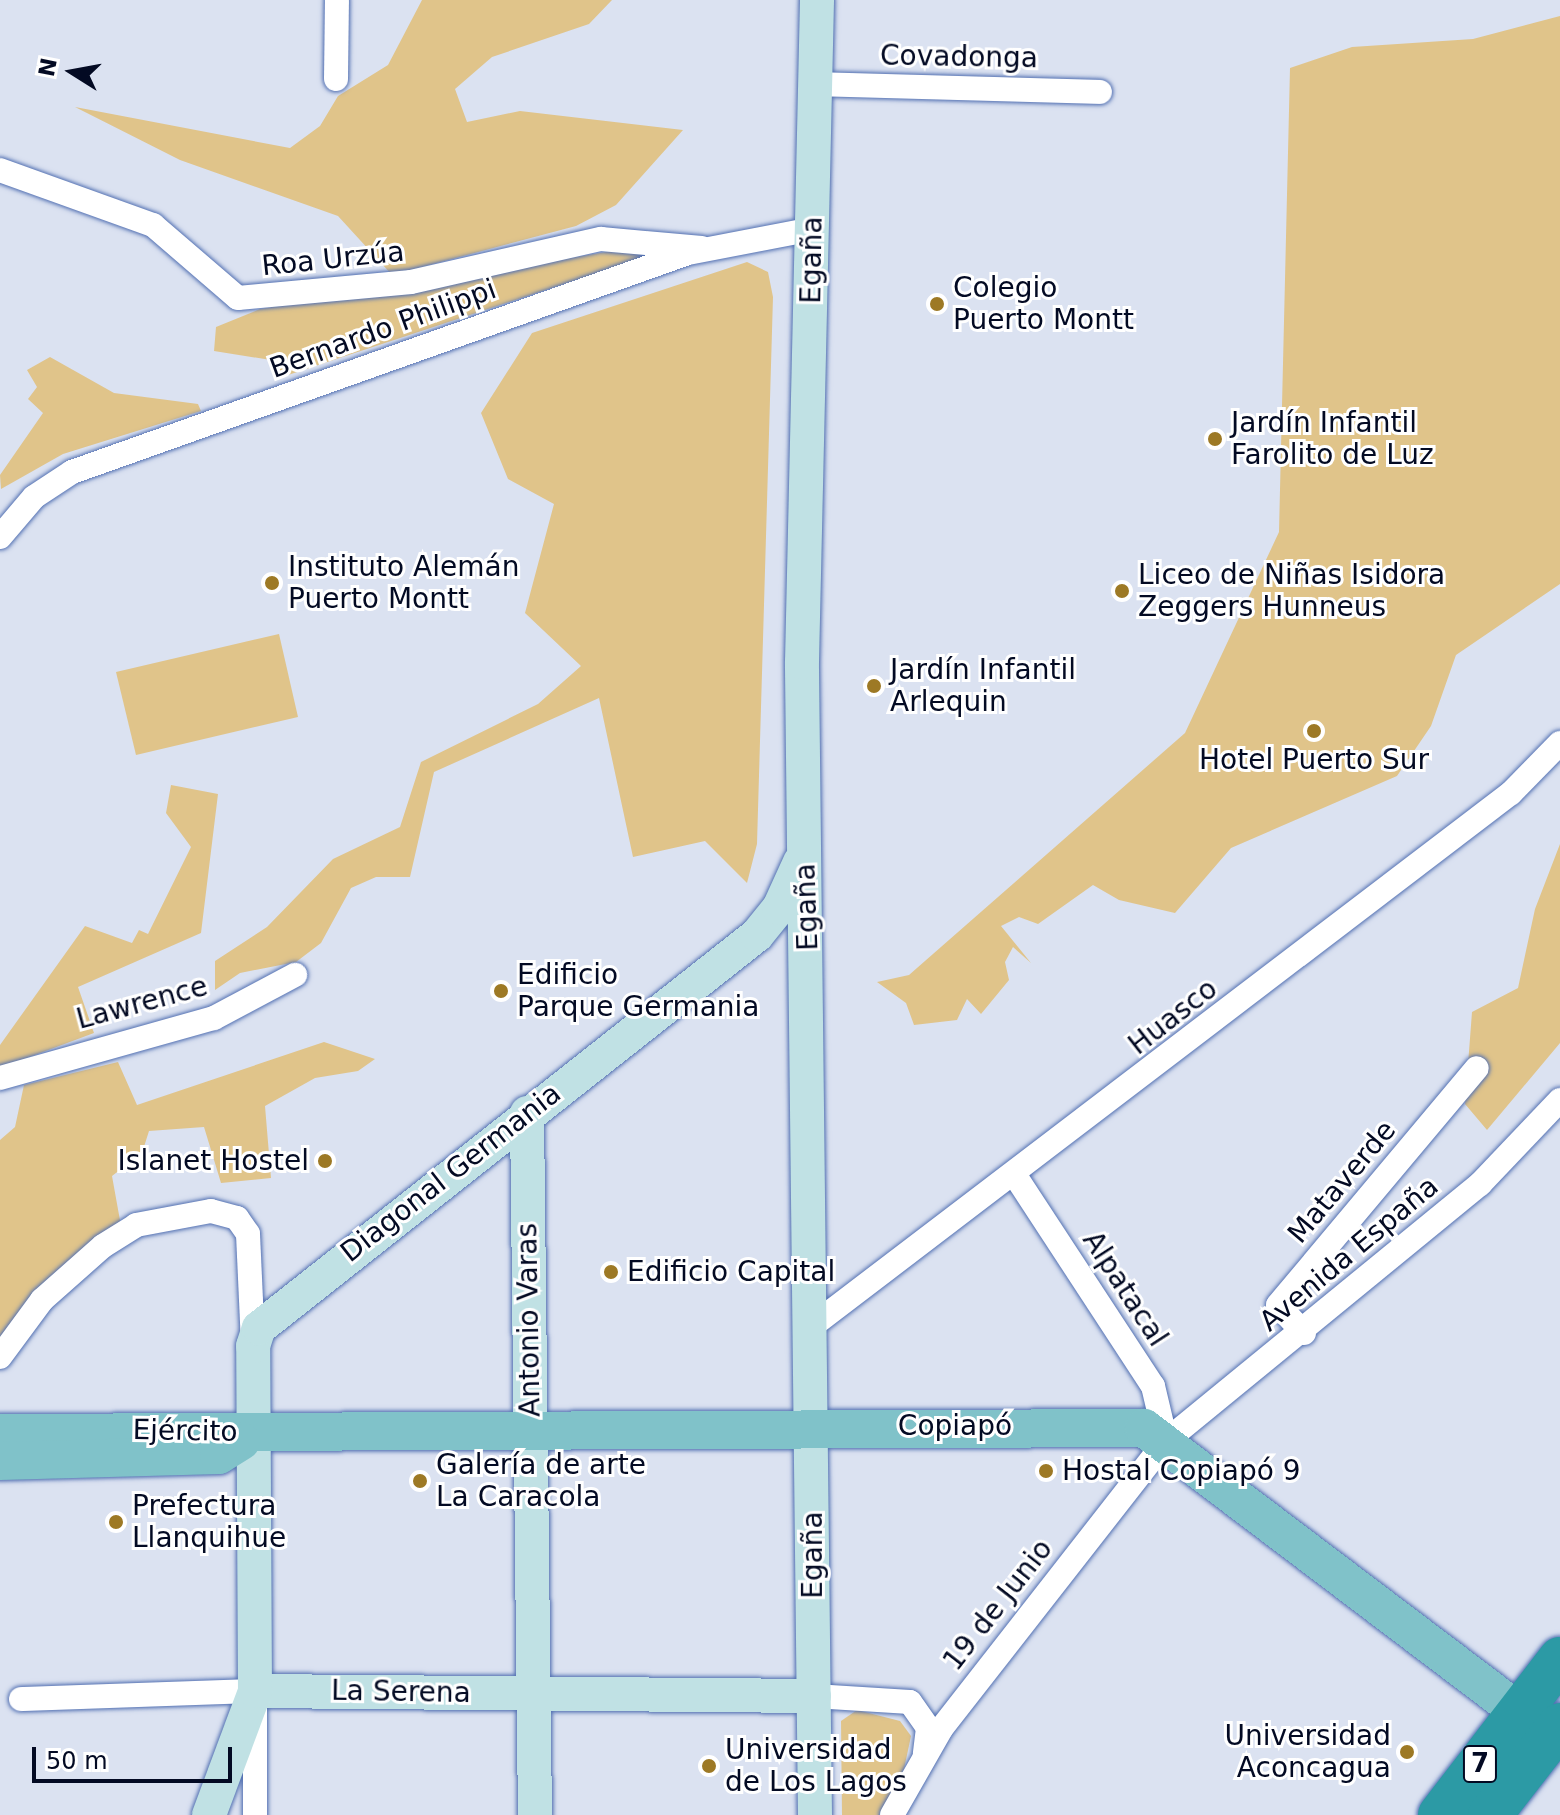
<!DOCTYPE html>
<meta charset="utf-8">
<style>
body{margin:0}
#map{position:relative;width:1560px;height:1815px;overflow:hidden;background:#dbe2f1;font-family:"DejaVu Sans",sans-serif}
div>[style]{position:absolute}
.green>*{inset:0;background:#e0c48a}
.roads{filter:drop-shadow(0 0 2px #5270b2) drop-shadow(0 0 2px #5270b2)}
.street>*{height:24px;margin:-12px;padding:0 12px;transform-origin:12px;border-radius:12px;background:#fff}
.secondary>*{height:34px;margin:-17px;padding:0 17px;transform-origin:17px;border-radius:17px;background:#c0e1e4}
.primary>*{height:38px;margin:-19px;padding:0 19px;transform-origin:19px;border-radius:19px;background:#80c2c9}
.highway>*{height:44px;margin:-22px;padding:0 22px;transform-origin:22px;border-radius:22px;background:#2c9aa5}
.dots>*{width:22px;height:22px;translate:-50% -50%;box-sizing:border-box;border:4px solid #fff;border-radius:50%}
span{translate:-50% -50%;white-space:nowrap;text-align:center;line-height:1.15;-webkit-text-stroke:6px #fff;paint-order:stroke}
.shield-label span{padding:2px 6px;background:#fff;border:2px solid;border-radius:6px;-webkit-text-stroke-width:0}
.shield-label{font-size:26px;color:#030a23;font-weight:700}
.street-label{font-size:28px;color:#030a23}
.poi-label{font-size:28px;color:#030a23}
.left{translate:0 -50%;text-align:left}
.right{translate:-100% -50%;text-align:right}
.north{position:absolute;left:32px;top:32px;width:80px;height:80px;-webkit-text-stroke:6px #fff;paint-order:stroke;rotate:281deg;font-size:22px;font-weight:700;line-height:32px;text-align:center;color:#030a23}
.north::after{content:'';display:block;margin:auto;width:28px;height:36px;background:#030a23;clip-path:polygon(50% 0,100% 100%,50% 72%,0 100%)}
.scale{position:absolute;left:32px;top:1747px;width:200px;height:36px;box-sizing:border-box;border:4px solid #030a23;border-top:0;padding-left:10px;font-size:24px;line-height:28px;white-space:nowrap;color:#030a23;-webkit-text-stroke:6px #fff;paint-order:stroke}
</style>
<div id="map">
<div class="green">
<i style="clip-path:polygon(422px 0,612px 0,589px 24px,492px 57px,455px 89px,467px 122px,520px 111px,683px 130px,616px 205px,576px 226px,392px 275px,338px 216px,180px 160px,75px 107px,290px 148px,320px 126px,338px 96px,388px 65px)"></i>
<i style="clip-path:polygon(1560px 16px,1560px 584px,1456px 655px,1431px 726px,1397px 776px,1231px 848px,1175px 913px,1119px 900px,1093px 885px,1038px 924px,1019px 917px,1001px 926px,1031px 963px,1013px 947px,1005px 962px,1009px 980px,981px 1014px,967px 999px,957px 1020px,914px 1025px,906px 1003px,877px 982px,909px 975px,1185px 733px,1279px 532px,1290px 68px,1352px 47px,1473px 39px)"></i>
<i style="clip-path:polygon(618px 250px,655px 254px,282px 377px,277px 361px,214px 351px,216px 327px,260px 309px)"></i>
<i style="clip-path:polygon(747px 262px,768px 272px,773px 297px,757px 844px,747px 883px,705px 841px,633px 857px,599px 698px,434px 772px,410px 877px,376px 877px,351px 888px,321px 943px,296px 962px,240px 973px,215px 990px,215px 961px,267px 927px,333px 859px,400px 827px,421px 762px,538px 704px,581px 666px,525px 613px,554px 504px,508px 479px,481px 413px,532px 333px)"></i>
<i style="clip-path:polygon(50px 357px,114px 393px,198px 404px,201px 411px,63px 454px,1px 489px,0 475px,43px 413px,28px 399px,37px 387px,27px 370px)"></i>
<i style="clip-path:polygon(279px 634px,298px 717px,136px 755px,116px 672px)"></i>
<i style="clip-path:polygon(171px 785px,218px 794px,201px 933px,78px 987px,94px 1033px,0 1068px,0 1045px,85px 926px,132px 943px,139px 930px,148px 934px,191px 847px,166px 813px)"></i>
<i style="clip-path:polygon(1560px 844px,1560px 1043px,1487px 1130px,1465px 1104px,1472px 1012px,1518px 988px,1535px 909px)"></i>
<i style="clip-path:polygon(324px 1042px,375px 1059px,358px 1071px,315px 1078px,265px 1106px,271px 1178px,221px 1183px,204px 1127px,149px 1131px,142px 1153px,112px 1176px,121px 1226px,0 1353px,0 1140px,15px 1127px,24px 1085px,118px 1062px,137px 1105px)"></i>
<i style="clip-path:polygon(857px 1710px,900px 1721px,911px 1736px,904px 1769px,879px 1815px,842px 1815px,841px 1721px)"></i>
</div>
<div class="roads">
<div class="street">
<i style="left:336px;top:79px;width:79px;rotate:-89.3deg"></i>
<i style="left:816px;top:84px;width:284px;rotate:1.6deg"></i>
<i style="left:0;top:170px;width:163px;rotate:19.8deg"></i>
<i style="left:153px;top:225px;width:112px;rotate:40.7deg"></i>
<i style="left:238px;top:298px;width:174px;rotate:-5.3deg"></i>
<i style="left:411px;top:282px;width:195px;rotate:-12.8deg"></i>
<i style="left:601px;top:239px;width:101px;rotate:5.1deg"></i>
<i style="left:0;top:537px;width:52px;rotate:-49.6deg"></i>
<i style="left:34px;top:497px;width:45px;rotate:-33.3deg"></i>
<i style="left:72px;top:472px;width:654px;rotate:-19.57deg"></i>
<i style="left:688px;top:253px;width:127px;rotate:-10.9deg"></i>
<i style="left:0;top:1078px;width:222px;rotate:-15.7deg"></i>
<i style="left:214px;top:1018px;width:92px;rotate:-28deg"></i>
<i style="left:1016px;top:1177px;width:250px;rotate:56.8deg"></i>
<i style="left:1153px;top:1386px;width:57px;rotate:76.7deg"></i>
<i style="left:812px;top:1326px;width:879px;rotate:-37.33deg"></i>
<i style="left:1511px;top:793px;width:70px;rotate:-45.6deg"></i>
<i style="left:1304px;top:1333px;width:38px;rotate:-133deg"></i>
<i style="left:1278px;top:1305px;width:309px;rotate:-50deg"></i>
<i style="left:0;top:1357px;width:71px;rotate:-53.6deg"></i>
<i style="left:42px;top:1300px;width:81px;rotate:-41.5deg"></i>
<i style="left:103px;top:1246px;width:39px;rotate:-32deg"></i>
<i style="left:136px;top:1225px;width:76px;rotate:-10.6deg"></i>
<i style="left:211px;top:1211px;width:27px;rotate:15deg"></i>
<i style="left:237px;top:1218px;width:19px;rotate:55deg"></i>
<i style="left:248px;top:1234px;width:109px;rotate:87.4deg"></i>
<i style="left:814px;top:1696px;width:96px;rotate:3.6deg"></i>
<i style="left:910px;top:1702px;width:32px;rotate:55deg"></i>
<i style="left:928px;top:1728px;width:26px;rotate:97deg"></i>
<i style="left:21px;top:1699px;width:234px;rotate:-2deg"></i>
<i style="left:255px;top:1691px;width:124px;rotate:90deg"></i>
<i style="left:892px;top:1815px;width:99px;rotate:-60.3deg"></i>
<i style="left:941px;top:1729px;width:365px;rotate:-52deg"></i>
<i style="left:1166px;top:1441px;width:406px;rotate:-39.3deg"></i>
<i style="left:1480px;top:1184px;width:116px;rotate:-46.4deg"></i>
</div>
<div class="secondary">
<i style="left:527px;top:1113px;width:702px;rotate:89.35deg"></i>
<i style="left:255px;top:1691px;width:559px;rotate:0.51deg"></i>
<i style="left:209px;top:1815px;width:132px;rotate:-69.6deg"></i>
<i style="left:255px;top:1691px;width:345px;rotate:-90.3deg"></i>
<i style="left:253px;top:1346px;width:19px;rotate:-72deg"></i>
<i style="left:259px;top:1328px;width:634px;rotate:-38.28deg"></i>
<i style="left:757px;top:935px;width:35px;rotate:-51deg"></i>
<i style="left:779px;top:908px;width:51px;rotate:-65.5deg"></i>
<i style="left:815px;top:1815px;width:1153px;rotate:-90.65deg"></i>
<i style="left:802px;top:662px;width:662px;rotate:-88.7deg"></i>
</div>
<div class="primary">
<i style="left:0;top:1433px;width:1144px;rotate:-0.25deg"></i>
<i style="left:1144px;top:1428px;width:500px;rotate:37.12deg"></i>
<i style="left:0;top:1461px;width:219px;rotate:-1.6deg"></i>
<i style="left:219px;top:1455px;width:26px;rotate:-32deg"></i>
</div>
<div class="highway">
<i style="left:1440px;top:1815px;width:197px;rotate:-52.4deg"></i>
<i style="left:1490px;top:1815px;width:114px;rotate:-52.1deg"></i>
</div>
</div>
<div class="dots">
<i style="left:937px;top:304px;background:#9d7925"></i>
<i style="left:1215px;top:439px;background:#9d7925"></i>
<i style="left:272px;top:583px;background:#9d7925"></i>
<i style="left:1122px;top:591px;background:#9d7925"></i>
<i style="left:874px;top:686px;background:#9d7925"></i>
<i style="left:1314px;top:731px;background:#9d7925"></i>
<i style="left:501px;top:991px;background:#9d7925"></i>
<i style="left:325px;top:1161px;background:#9d7925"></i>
<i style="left:611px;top:1272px;background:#9d7925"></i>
<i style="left:1046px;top:1471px;background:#9d7925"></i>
<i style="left:420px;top:1481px;background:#9d7925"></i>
<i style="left:116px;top:1522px;background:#9d7925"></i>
<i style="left:1407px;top:1752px;background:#9d7925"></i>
<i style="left:709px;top:1766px;background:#9d7925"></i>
</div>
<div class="shield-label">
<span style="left:1480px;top:1764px">7</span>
</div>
<div class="street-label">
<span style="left:959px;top:57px;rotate:1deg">Covadonga</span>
<span style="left:333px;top:259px;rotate:-6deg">Roa Urzúa</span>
<span style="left:812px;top:260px;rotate:-89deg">Egaña</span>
<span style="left:383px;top:329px;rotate:-20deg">Bernardo Philippi</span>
<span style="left:807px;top:907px;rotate:-92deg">Egaña</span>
<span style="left:142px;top:1003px;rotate:-15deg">Lawrence</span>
<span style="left:1173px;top:1017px;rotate:-38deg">Huasco</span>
<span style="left:451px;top:1173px;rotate:-38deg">Diagonal Germania</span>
<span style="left:1342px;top:1182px;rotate:-50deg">Mataverde</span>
<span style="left:1349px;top:1254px;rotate:-40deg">Avenida España</span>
<span style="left:1125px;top:1289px;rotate:57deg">Alpatacal</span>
<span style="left:529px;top:1320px;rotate:-91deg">Antonio Varas</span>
<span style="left:955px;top:1426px">Copiapó</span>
<span style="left:185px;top:1431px;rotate:1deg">Ejército</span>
<span style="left:813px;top:1555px;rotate:-90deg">Egaña</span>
<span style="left:998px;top:1605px;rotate:-52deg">19 de Junio</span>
<span style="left:401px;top:1692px;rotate:1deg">La Serena</span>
</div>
<div class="poi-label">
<span class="left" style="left:953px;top:304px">Colegio<br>Puerto Montt</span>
<span class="left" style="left:1231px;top:439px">Jardín Infantil<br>Farolito de Luz</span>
<span class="left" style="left:288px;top:583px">Instituto Alemán<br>Puerto Montt</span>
<span class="left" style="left:1138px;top:591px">Liceo de Niñas Isidora<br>Zeggers Hunneus</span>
<span class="left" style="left:890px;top:686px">Jardín Infantil<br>Arlequin</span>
<span style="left:1314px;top:760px">Hotel Puerto Sur</span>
<span class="left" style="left:517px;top:991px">Edificio<br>Parque Germania</span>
<span class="right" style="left:309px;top:1161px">Islanet Hostel</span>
<span class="left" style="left:627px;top:1272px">Edificio Capital</span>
<span class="left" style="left:436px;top:1481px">Galería de arte<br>La Caracola</span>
<span class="left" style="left:1062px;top:1471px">Hostal Copiapó 9</span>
<span class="left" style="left:132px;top:1522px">Prefectura<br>Llanquihue</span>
<span class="right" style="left:1391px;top:1752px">Universidad<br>Aconcagua</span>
<span class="left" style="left:725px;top:1766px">Universidad<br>de Los Lagos</span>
</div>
<div class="north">N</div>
<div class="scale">50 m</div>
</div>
